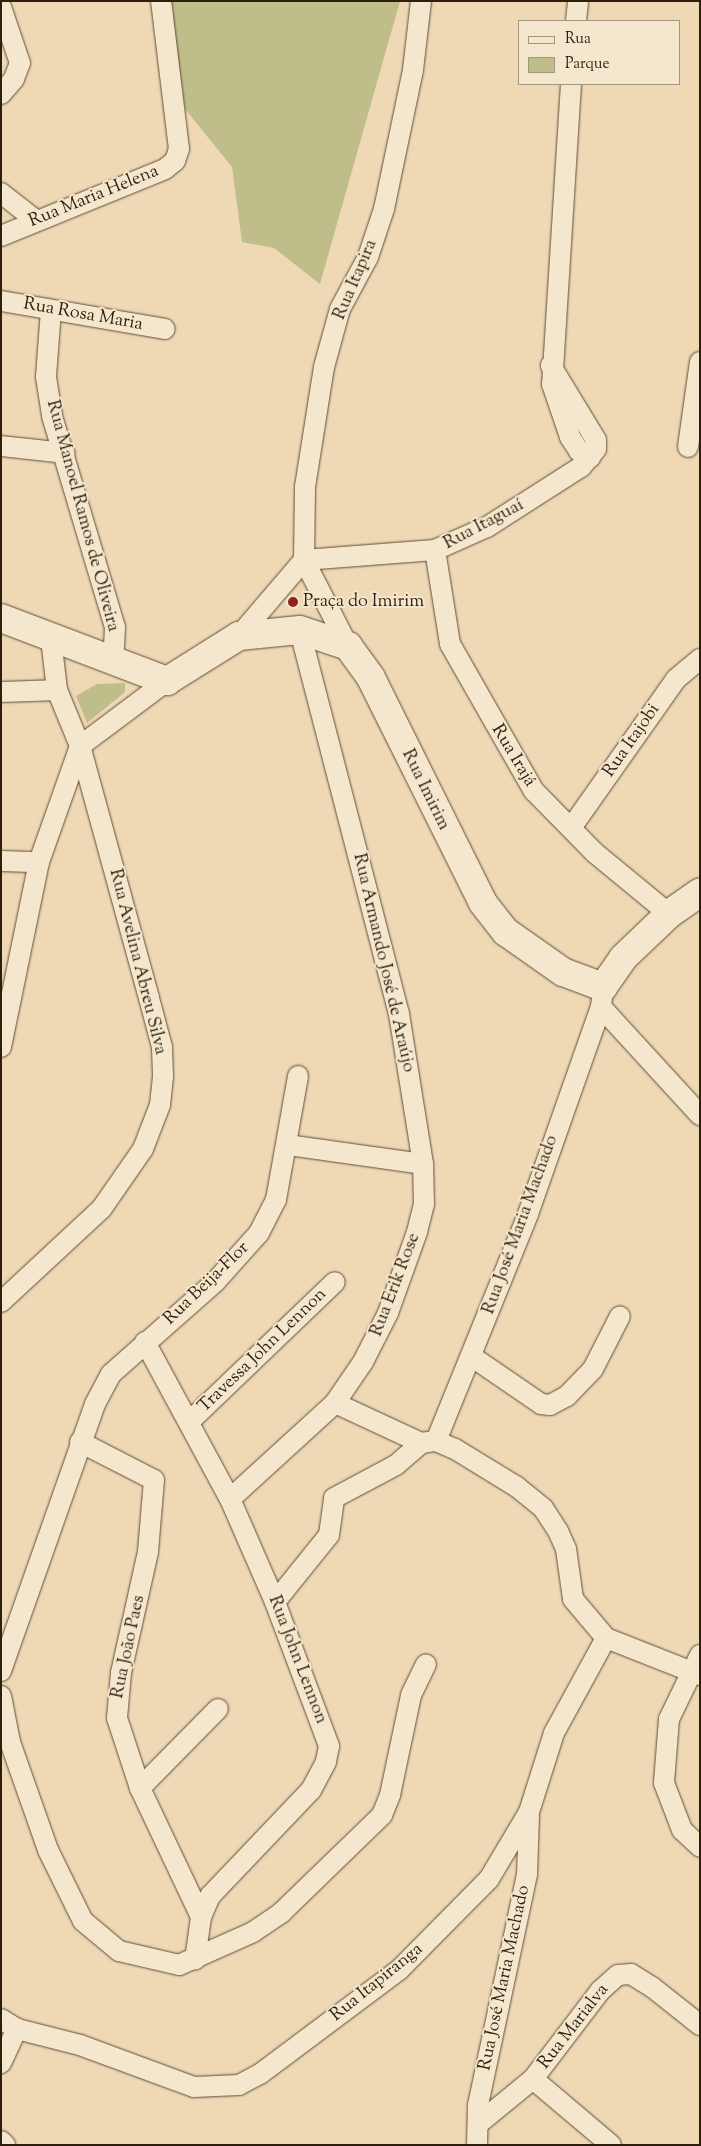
<!DOCTYPE html>
<meta charset="utf-8">
<style>
body{margin:0}
#map{position:relative;width:701px;height:2146px;overflow:hidden;background:#efd8b4;font-family:"Sorts Mill Goudy",serif}
div>[style]{position:absolute}
.green>*{inset:0;background:#bfbd89}
.roads{filter:drop-shadow(0 0 1px #5e4d38) drop-shadow(0 0 1px #5e4d38)}
.street>*{height:20px;margin:-10px;padding:0 10px;transform-origin:10px;border-radius:10px;background:#f5e6ce}
.secondary>*{height:28px;margin:-14px;padding:0 14px;transform-origin:14px;border-radius:14px;background:#f5e6ce}
.dots>*{width:14px;height:14px;translate:-50% -50%;box-sizing:border-box;border:2px solid #f5e6ce;border-radius:50%}
span{translate:-50% -50%;white-space:nowrap;text-align:center;line-height:1.15;-webkit-text-stroke:4px #f5e6ce;paint-order:stroke}
.street-label{font-size:18px;color:#2d1f0e}
.poi-label{font-size:18px;color:#2d1f0e}
.left{translate:0 -50%;text-align:left}
.frame{position:absolute;inset:0;border:2px solid #2d1f0e;pointer-events:none}
.legend{position:absolute;left:518px;top:20px;width:162px;height:65px;box-sizing:border-box;background:#f5e6ce;border:1px solid #a59681;margin:0;padding:6px 9px;list-style:none;font-size:15px;color:#2d1f0e}
.legend li{display:flex;align-items:center;gap:10px;height:25px}
.legend b{width:25px;border:1px solid #a59681}
</style>
<div id="map">
<div class="green">
<i style="clip-path:polygon(168px 1px,400px 1px,320px 284px,274px 248px,242px 242px,232px 167px,185px 109px)"></i>
<i style="clip-path:polygon(125px 683px,125px 692px,87px 723px,76px 696px,97px 684px)"></i>
</div>
<div class="roads">
<div class="street">
<i style="left:1px;top:7px;width:59px;rotate:71.3deg"></i>
<i style="left:20px;top:63px;width:17px;rotate:111deg"></i>
<i style="left:14px;top:79px;width:20px;rotate:131deg"></i>
<i style="left:576px;top:21px;width:20px;rotate:-84deg"></i>
<i style="left:571px;top:84px;width:301px;rotate:93.6deg"></i>
<i style="left:552px;top:384px;width:56px;rotate:71.2deg"></i>
<i style="left:570px;top:437px;width:17px;rotate:57deg"></i>
<i style="left:579px;top:451px;width:13px;rotate:29deg"></i>
<i style="left:1px;top:193px;width:42px;rotate:38.2deg"></i>
<i style="left:1px;top:236px;width:177px;rotate:-22.2deg"></i>
<i style="left:165px;top:169px;width:13px;rotate:-39deg"></i>
<i style="left:175px;top:161px;width:13px;rotate:-72deg"></i>
<i style="left:179px;top:149px;width:149px;rotate:-96.9deg"></i>
<i style="left:1px;top:301px;width:166px;rotate:9.7deg"></i>
<i style="left:51px;top:310px;width:67px;rotate:94.3deg"></i>
<i style="left:46px;top:377px;width:39px;rotate:81deg"></i>
<i style="left:52px;top:416px;width:220px;rotate:73.4deg"></i>
<i style="left:115px;top:627px;width:34px;rotate:93deg"></i>
<i style="left:1px;top:446px;width:64px;rotate:6.2deg"></i>
<i style="left:688px;top:447px;width:86px;rotate:-82deg"></i>
<i style="left:435px;top:550px;width:95px;rotate:80.9deg"></i>
<i style="left:450px;top:644px;width:169px;rotate:60.3deg"></i>
<i style="left:534px;top:791px;width:87px;rotate:45.5deg"></i>
<i style="left:595px;top:853px;width:96px;rotate:39.5deg"></i>
<i style="left:304px;top:560px;width:131px;rotate:-4.4deg"></i>
<i style="left:435px;top:550px;width:57px;rotate:-23.9deg"></i>
<i style="left:487px;top:527px;width:112px;rotate:-32.6deg"></i>
<i style="left:581px;top:467px;width:23px;rotate:-50deg"></i>
<i style="left:596px;top:449px;width:9px;rotate:-90deg"></i>
<i style="left:596px;top:440px;width:87px;rotate:-121.3deg"></i>
<i style="left:239px;top:636px;width:100px;rotate:-49.5deg"></i>
<i style="left:348px;top:646px;width:97px;rotate:-117.1deg"></i>
<i style="left:304px;top:560px;width:73px;rotate:-89.2deg"></i>
<i style="left:305px;top:487px;width:121px;rotate:-81deg"></i>
<i style="left:324px;top:367px;width:60px;rotate:-74.6deg"></i>
<i style="left:340px;top:309px;width:59px;rotate:-61.7deg"></i>
<i style="left:368px;top:257px;width:51px;rotate:-71.6deg"></i>
<i style="left:384px;top:209px;width:142px;rotate:-78.2deg"></i>
<i style="left:413px;top:70px;width:69px;rotate:-83.4deg"></i>
<i style="left:1px;top:692px;width:56px;rotate:-2deg"></i>
<i style="left:571px;top:828px;width:182px;rotate:-54.8deg"></i>
<i style="left:676px;top:679px;width:31px;rotate:-40deg"></i>
<i style="left:1px;top:861px;width:38px;rotate:2deg"></i>
<i style="left:601px;top:1007px;width:147px;rotate:47.5deg"></i>
<i style="left:1px;top:1047px;width:189px;rotate:-78.4deg"></i>
<i style="left:39px;top:862px;width:123px;rotate:-70.5deg"></i>
<i style="left:80px;top:746px;width:109px;rotate:-36.8deg"></i>
<i style="left:288px;top:1145px;width:136px;rotate:8deg"></i>
<i style="left:423px;top:1164px;width:152px;rotate:-99.1deg"></i>
<i style="left:399px;top:1014px;width:397px;rotate:-104.5deg"></i>
<i style="left:1px;top:1302px;width:138px;rotate:-42.9deg"></i>
<i style="left:102px;top:1208px;width:72px;rotate:-55.2deg"></i>
<i style="left:143px;top:1149px;width:47px;rotate:-68.9deg"></i>
<i style="left:160px;top:1105px;width:29px;rotate:-84deg"></i>
<i style="left:163px;top:1076px;width:29px;rotate:-92deg"></i>
<i style="left:162px;top:1047px;width:51px;rotate:-104.9deg"></i>
<i style="left:149px;top:998px;width:261px;rotate:-105.3deg"></i>
<i style="left:80px;top:746px;width:61px;rotate:-112.3deg"></i>
<i style="left:57px;top:690px;width:52px;rotate:-96.6deg"></i>
<i style="left:145px;top:1342px;width:179px;rotate:61.6deg"></i>
<i style="left:230px;top:1499px;width:112px;rotate:66.4deg"></i>
<i style="left:275px;top:1602px;width:154px;rotate:69.4deg"></i>
<i style="left:329px;top:1746px;width:16px;rotate:101deg"></i>
<i style="left:326px;top:1762px;width:32px;rotate:118deg"></i>
<i style="left:311px;top:1790px;width:146px;rotate:133.6deg"></i>
<i style="left:210px;top:1896px;width:23px;rotate:113deg"></i>
<i style="left:201px;top:1917px;width:43px;rotate:97.9deg"></i>
<i style="left:471px;top:1356px;width:85px;rotate:34.4deg"></i>
<i style="left:541px;top:1404px;width:9px;rotate:6deg"></i>
<i style="left:550px;top:1405px;width:19px;rotate:-28deg"></i>
<i style="left:567px;top:1396px;width:37px;rotate:-46deg"></i>
<i style="left:593px;top:1369px;width:59px;rotate:-63deg"></i>
<i style="left:335px;top:1403px;width:95px;rotate:24.9deg"></i>
<i style="left:421px;top:1443px;width:15px;rotate:-8deg"></i>
<i style="left:436px;top:1441px;width:21px;rotate:23deg"></i>
<i style="left:455px;top:1449px;width:73px;rotate:31.5deg"></i>
<i style="left:517px;top:1487px;width:33px;rotate:39deg"></i>
<i style="left:543px;top:1508px;width:27px;rotate:57deg"></i>
<i style="left:558px;top:1531px;width:20px;rotate:66deg"></i>
<i style="left:566px;top:1549px;width:50px;rotate:82deg"></i>
<i style="left:573px;top:1599px;width:51px;rotate:49.8deg"></i>
<i style="left:606px;top:1638px;width:101px;rotate:21.5deg"></i>
<i style="left:191px;top:1420px;width:199px;rotate:-43.8deg"></i>
<i style="left:436px;top:1441px;width:245px;rotate:-67.9deg"></i>
<i style="left:528px;top:1214px;width:219px;rotate:-70.6deg"></i>
<i style="left:601px;top:1007px;width:20px;rotate:-84deg"></i>
<i style="left:80px;top:1442px;width:83px;rotate:27.2deg"></i>
<i style="left:154px;top:1480px;width:72px;rotate:94.8deg"></i>
<i style="left:148px;top:1552px;width:124px;rotate:102.6deg"></i>
<i style="left:121px;top:1673px;width:45px;rotate:95.1deg"></i>
<i style="left:117px;top:1718px;width:74px;rotate:71.8deg"></i>
<i style="left:140px;top:1788px;width:143px;rotate:64.7deg"></i>
<i style="left:230px;top:1499px;width:142px;rotate:-42.4deg"></i>
<i style="left:335px;top:1403px;width:50px;rotate:-55.7deg"></i>
<i style="left:363px;top:1362px;width:55px;rotate:-63deg"></i>
<i style="left:388px;top:1313px;width:86px;rotate:-70.3deg"></i>
<i style="left:417px;top:1232px;width:29px;rotate:-76deg"></i>
<i style="left:424px;top:1204px;width:40px;rotate:-91.4deg"></i>
<i style="left:275px;top:1602px;width:86px;rotate:-51.1deg"></i>
<i style="left:329px;top:1535px;width:37px;rotate:-82deg"></i>
<i style="left:334px;top:1498px;width:70px;rotate:-28deg"></i>
<i style="left:396px;top:1465px;width:33px;rotate:-41deg"></i>
<i style="left:700px;top:1655px;width:71px;rotate:115.8deg"></i>
<i style="left:669px;top:1719px;width:64px;rotate:94.5deg"></i>
<i style="left:664px;top:1783px;width:50px;rotate:69deg"></i>
<i style="left:682px;top:1830px;width:25px;rotate:43deg"></i>
<i style="left:1px;top:1671px;width:283px;rotate:-70.6deg"></i>
<i style="left:95px;top:1404px;width:34px;rotate:-62deg"></i>
<i style="left:111px;top:1374px;width:139px;rotate:-41.5deg"></i>
<i style="left:215px;top:1282px;width:66px;rotate:-48.1deg"></i>
<i style="left:259px;top:1233px;width:37px;rotate:-63deg"></i>
<i style="left:276px;top:1200px;width:126px;rotate:-79.9deg"></i>
<i style="left:1px;top:1696px;width:47px;rotate:78.9deg"></i>
<i style="left:10px;top:1742px;width:114px;rotate:70.6deg"></i>
<i style="left:48px;top:1850px;width:79px;rotate:63.8deg"></i>
<i style="left:83px;top:1921px;width:47px;rotate:39.8deg"></i>
<i style="left:119px;top:1951px;width:62px;rotate:13.1deg"></i>
<i style="left:179px;top:1965px;width:81px;rotate:-24deg"></i>
<i style="left:253px;top:1932px;width:34px;rotate:-34deg"></i>
<i style="left:281px;top:1913px;width:141px;rotate:-44.1deg"></i>
<i style="left:382px;top:1815px;width:22px;rotate:-68deg"></i>
<i style="left:390px;top:1795px;width:102px;rotate:-78.1deg"></i>
<i style="left:411px;top:1695px;width:34px;rotate:-64deg"></i>
<i style="left:140px;top:1788px;width:111px;rotate:-45.4deg"></i>
<i style="left:1px;top:2019px;width:19px;rotate:32deg"></i>
<i style="left:17px;top:2029px;width:65px;rotate:14.3deg"></i>
<i style="left:80px;top:2045px;width:121px;rotate:20.2deg"></i>
<i style="left:194px;top:2087px;width:45px;rotate:-2.5deg"></i>
<i style="left:239px;top:2085px;width:24px;rotate:-28deg"></i>
<i style="left:260px;top:2074px;width:174px;rotate:-36.8deg"></i>
<i style="left:399px;top:1970px;width:128px;rotate:-45.3deg"></i>
<i style="left:489px;top:1879px;width:78px;rotate:-59.2deg"></i>
<i style="left:529px;top:1812px;width:83px;rotate:-72.4deg"></i>
<i style="left:554px;top:1733px;width:108px;rotate:-61.3deg"></i>
<i style="left:1px;top:2063px;width:38px;rotate:-65deg"></i>
<i style="left:533px;top:2079px;width:102px;rotate:40.2deg"></i>
<i style="left:478px;top:2124px;width:71px;rotate:-39.3deg"></i>
<i style="left:533px;top:2079px;width:111px;rotate:-52.7deg"></i>
<i style="left:600px;top:1991px;width:24px;rotate:-42deg"></i>
<i style="left:618px;top:1975px;width:13px;rotate:-4deg"></i>
<i style="left:631px;top:1974px;width:25px;rotate:32deg"></i>
<i style="left:652px;top:1987px;width:61px;rotate:38.4deg"></i>
<i style="left:1px;top:2141px;width:6px;rotate:45deg"></i>
<i style="left:477px;top:2145px;width:40px;rotate:-88.6deg"></i>
<i style="left:478px;top:2105px;width:235px;rotate:-78deg"></i>
<i style="left:527px;top:1875px;width:59px;rotate:-88.1deg"></i>
</div>
<div class="secondary">
<i style="left:1px;top:618px;width:178px;rotate:20.8deg"></i>
<i style="left:167px;top:681px;width:85px;rotate:-32deg"></i>
<i style="left:239px;top:636px;width:61px;rotate:-5.6deg"></i>
<i style="left:300px;top:630px;width:51px;rotate:18.4deg"></i>
<i style="left:348px;top:646px;width:39px;rotate:54deg"></i>
<i style="left:371px;top:678px;width:251px;rotate:63.5deg"></i>
<i style="left:483px;top:903px;width:37px;rotate:52deg"></i>
<i style="left:506px;top:932px;width:70px;rotate:35.1deg"></i>
<i style="left:563px;top:972px;width:43px;rotate:20.6deg"></i>
<i style="left:603px;top:987px;width:35px;rotate:-55deg"></i>
<i style="left:623px;top:958px;width:64px;rotate:-43.7deg"></i>
<i style="left:669px;top:914px;width:38px;rotate:-35deg"></i>
</div>
</div>
<div class="dots">
<i style="left:293px;top:602px;background:#8f2418"></i>
</div>
<div class="street-label">
<span style="left:94px;top:197px;rotate:-22deg">Rua Maria Helena</span>
<span style="left:356px;top:280px;rotate:-67deg">Rua Itapira</span>
<span style="left:83px;top:315px;rotate:10deg">Rua Rosa Maria</span>
<span style="left:82px;top:516px;rotate:75deg">Rua Manoel Ramos de Oliveira</span>
<span style="left:484px;top:525px;rotate:-28deg">Rua Itaguaí</span>
<span style="left:632px;top:741px;rotate:-55deg">Rua Itajobi</span>
<span style="left:513px;top:756px;rotate:59deg">Rua Irajá</span>
<span style="left:425px;top:790px;rotate:64deg">Rua Imirim</span>
<span style="left:137px;top:962px;rotate:76deg">Rua Avelina Abreu Silva</span>
<span style="left:383px;top:963px;rotate:77deg">Rua Armando José de Araújo</span>
<span style="left:521px;top:1225px;rotate:-70deg">Rua José Maria Machado</span>
<span style="left:207px;top:1284px;rotate:-44deg">Rua Beija-Flor</span>
<span style="left:396px;top:1285px;rotate:-69deg">Rua Erik Rose</span>
<span style="left:263px;top:1351px;rotate:-44deg">Travessa John Lennon</span>
<span style="left:129px;top:1647px;rotate:-78deg">Rua João Paes</span>
<span style="left:297px;top:1660px;rotate:69deg">Rua John Lennon</span>
<span style="left:505px;top:1978px;rotate:-78deg">Rua José Maria Machado</span>
<span style="left:377px;top:1983px;rotate:-39deg">Rua Itapiranga</span>
<span style="left:574px;top:2027px;rotate:-52deg">Rua Marialva</span>
</div>
<div class="poi-label">
<span class="left" style="left:303px;top:602px">Praça do Imirim</span>
</div>
<div class="frame"></div>
<ul class="legend">
<li><b style="height:6px;background:#f5e6ce"></b>Rua</li>
<li><b style="height:14px;background:#bfbd89"></b>Parque</li>
</ul>
</div>
